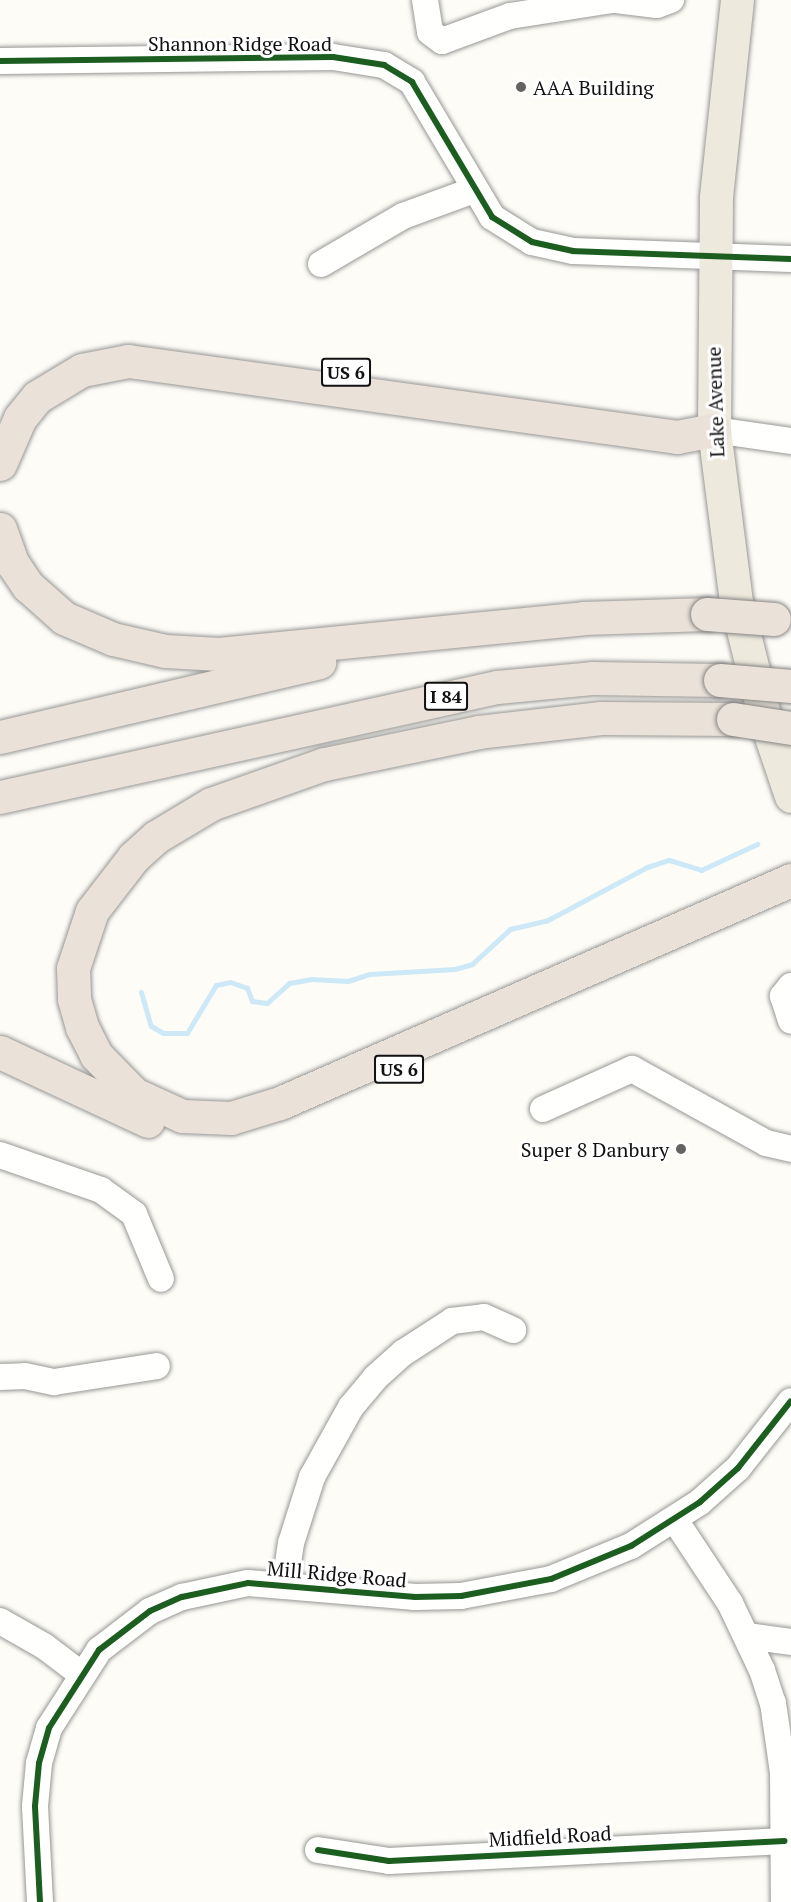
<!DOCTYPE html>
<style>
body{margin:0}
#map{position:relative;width:791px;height:1902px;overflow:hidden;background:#fdfcf7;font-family:"PT Serif",serif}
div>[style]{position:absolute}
.stream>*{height:5px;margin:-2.5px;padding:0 2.5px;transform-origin:2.5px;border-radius:2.5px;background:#cde8f7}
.roads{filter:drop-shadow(0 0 2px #979795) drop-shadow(0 0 2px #979795)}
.minor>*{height:26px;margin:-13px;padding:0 13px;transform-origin:13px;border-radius:13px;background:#fffffe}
.major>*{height:33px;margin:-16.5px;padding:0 16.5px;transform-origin:16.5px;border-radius:16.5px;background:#ede9dc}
.highway>*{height:33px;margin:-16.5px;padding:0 16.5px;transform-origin:16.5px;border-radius:16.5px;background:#eae1d8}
.bridges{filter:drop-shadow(0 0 2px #858482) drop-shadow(0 0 2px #858482)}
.highway-bridge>*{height:33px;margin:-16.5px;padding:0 16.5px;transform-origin:16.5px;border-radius:16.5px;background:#eae1d8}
.cycleway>*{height:6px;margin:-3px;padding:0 3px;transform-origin:3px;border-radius:3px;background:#1b5e20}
.dots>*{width:16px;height:16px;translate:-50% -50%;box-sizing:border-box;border:3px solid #fff;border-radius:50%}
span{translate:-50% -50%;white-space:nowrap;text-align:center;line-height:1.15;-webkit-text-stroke:6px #fff;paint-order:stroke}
.shield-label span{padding:2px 4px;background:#fff;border:2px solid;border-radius:4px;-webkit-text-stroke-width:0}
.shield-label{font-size:18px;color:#111;font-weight:700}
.street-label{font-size:20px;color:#111}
.poi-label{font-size:20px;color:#111}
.left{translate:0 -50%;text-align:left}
.right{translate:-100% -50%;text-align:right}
</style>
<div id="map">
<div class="stream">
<i style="left:141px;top:992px;width:35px;rotate:74deg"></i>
<i style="left:151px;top:1026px;width:14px;rotate:30deg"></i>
<i style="left:163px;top:1033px;width:24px"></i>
<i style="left:187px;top:1033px;width:56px;rotate:-58.9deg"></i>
<i style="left:216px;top:985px;width:14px;rotate:-12deg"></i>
<i style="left:230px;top:982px;width:18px;rotate:19deg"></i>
<i style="left:247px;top:988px;width:14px;rotate:69deg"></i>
<i style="left:252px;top:1001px;width:15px;rotate:8deg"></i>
<i style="left:267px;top:1003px;width:30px;rotate:-42deg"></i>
<i style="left:289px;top:983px;width:22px;rotate:-10deg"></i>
<i style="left:311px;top:979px;width:37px;rotate:3deg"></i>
<i style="left:348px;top:981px;width:23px;rotate:-18deg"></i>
<i style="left:370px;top:974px;width:85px;rotate:-3.4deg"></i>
<i style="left:455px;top:969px;width:18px;rotate:-16deg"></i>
<i style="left:472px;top:964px;width:52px;rotate:-42.6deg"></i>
<i style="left:510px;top:929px;width:37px;rotate:-13deg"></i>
<i style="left:546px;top:921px;width:115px;rotate:-28.1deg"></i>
<i style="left:647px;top:867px;width:23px;rotate:-18deg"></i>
<i style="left:669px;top:860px;width:34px;rotate:17deg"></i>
<i style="left:701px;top:870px;width:62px;rotate:-24.9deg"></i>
</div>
<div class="roads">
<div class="minor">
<i style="left:425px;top:0;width:32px;rotate:81deg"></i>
<i style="left:430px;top:32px;width:15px;rotate:37deg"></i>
<i style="left:442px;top:41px;width:72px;rotate:-20.2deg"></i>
<i style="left:510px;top:16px;width:102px;rotate:-9deg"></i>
<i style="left:616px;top:0;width:41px;rotate:7deg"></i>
<i style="left:657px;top:5px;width:15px;rotate:-20deg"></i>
<i style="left:0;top:61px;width:333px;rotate:-0.7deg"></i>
<i style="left:333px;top:57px;width:52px;rotate:8.9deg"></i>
<i style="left:384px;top:65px;width:33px;rotate:31deg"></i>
<i style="left:412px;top:82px;width:157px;rotate:59.3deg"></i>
<i style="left:492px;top:217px;width:47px;rotate:32deg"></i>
<i style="left:532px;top:242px;width:42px;rotate:12.4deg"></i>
<i style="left:573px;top:251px;width:218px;rotate:2.1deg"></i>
<i style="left:321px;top:264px;width:95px;rotate:-30.3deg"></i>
<i style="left:403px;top:216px;width:76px;rotate:-20.1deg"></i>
<i style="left:714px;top:430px;width:78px;rotate:8.1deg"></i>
<i style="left:791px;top:986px;width:13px;rotate:129deg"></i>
<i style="left:783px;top:996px;width:26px;rotate:72deg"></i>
<i style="left:543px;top:1109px;width:98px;rotate:-24.2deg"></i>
<i style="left:632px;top:1069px;width:153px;rotate:28.9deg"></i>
<i style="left:766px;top:1143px;width:26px;rotate:13deg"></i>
<i style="left:0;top:1155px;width:107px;rotate:19.1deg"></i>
<i style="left:101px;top:1190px;width:41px;rotate:36deg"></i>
<i style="left:134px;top:1214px;width:70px;rotate:67.4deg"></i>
<i style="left:0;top:1377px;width:25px;rotate:-2deg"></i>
<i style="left:25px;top:1376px;width:30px;rotate:12deg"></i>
<i style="left:54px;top:1382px;width:104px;rotate:-8.8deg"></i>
<i style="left:675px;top:1520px;width:100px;rotate:56.5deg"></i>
<i style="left:730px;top:1603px;width:74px;rotate:64.5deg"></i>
<i style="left:762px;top:1670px;width:35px;rotate:72deg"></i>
<i style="left:773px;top:1703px;width:70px;rotate:81.8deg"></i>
<i style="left:783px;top:1772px;width:130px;rotate:89.6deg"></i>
<i style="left:285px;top:1584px;width:41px;rotate:-81.7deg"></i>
<i style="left:291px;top:1543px;width:69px;rotate:-72.3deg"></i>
<i style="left:312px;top:1477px;width:80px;rotate:-60.9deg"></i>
<i style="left:351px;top:1407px;width:38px;rotate:-50deg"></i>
<i style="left:375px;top:1378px;width:38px;rotate:-42deg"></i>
<i style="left:403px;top:1353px;width:59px;rotate:-33.1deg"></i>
<i style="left:452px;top:1321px;width:32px;rotate:-7deg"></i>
<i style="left:484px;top:1317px;width:32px;rotate:24deg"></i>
<i style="left:0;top:1621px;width:51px;rotate:29.6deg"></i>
<i style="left:44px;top:1646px;width:46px;rotate:37.1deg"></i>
<i style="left:747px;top:1636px;width:44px;rotate:7.8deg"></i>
<i style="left:318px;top:1850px;width:72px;rotate:8.8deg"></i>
<i style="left:389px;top:1861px;width:396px;rotate:-2.9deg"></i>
<i style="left:40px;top:1902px;width:96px;rotate:-93deg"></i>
<i style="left:35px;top:1806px;width:43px;rotate:-84.7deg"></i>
<i style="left:39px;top:1763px;width:36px;rotate:-74deg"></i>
<i style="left:49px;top:1728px;width:93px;rotate:-57.3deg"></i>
<i style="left:99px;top:1650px;width:64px;rotate:-37.4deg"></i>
<i style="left:150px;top:1611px;width:35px;rotate:-24deg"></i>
<i style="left:182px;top:1597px;width:67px;rotate:-12deg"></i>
<i style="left:248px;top:1583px;width:168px;rotate:4.8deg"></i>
<i style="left:415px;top:1597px;width:46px;rotate:-1.2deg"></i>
<i style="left:461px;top:1596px;width:92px;rotate:-10.7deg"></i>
<i style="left:551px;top:1579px;width:87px;rotate:-22.4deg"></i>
<i style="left:631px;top:1546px;width:82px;rotate:-32.5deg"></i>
<i style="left:700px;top:1502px;width:51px;rotate:-41.8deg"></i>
<i style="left:738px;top:1468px;width:85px;rotate:-51.7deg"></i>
</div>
<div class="major">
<i style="left:737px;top:0;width:199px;rotate:96.1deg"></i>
<i style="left:716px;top:198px;width:232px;rotate:90.5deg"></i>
<i style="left:714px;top:430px;width:173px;rotate:82.7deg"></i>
<i style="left:736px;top:602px;width:124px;rotate:76deg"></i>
<i style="left:766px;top:722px;width:78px;rotate:71.3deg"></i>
</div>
<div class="highway">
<i style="left:0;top:464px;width:50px;rotate:-66.5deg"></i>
<i style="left:20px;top:418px;width:27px;rotate:-51deg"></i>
<i style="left:37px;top:397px;width:52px;rotate:-31deg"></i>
<i style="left:82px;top:370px;width:47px;rotate:-11.1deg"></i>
<i style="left:128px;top:361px;width:554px;rotate:7.88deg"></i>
<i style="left:677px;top:437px;width:38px;rotate:-11deg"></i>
<i style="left:0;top:529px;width:37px;rotate:70deg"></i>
<i style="left:13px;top:564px;width:27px;rotate:56deg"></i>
<i style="left:28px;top:586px;width:48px;rotate:41.6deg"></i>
<i style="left:64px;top:618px;width:53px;rotate:23.2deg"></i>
<i style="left:113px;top:639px;width:53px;rotate:13deg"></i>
<i style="left:165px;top:651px;width:54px;rotate:3.2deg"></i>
<i style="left:219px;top:654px;width:366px;rotate:-5.6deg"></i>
<i style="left:583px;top:618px;width:124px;rotate:-1.8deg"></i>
<i style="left:733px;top:719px;width:132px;rotate:-179.6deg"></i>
<i style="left:601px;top:718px;width:123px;rotate:173.5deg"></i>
<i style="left:479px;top:732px;width:158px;rotate:168.3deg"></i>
<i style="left:324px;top:764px;width:120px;rotate:160.5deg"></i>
<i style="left:211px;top:804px;width:64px;rotate:149deg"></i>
<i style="left:156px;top:837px;width:31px;rotate:138deg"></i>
<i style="left:133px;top:858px;width:67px;rotate:127.7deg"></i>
<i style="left:92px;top:911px;width:60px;rotate:108.4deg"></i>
<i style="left:73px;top:968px;width:31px;rotate:88deg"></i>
<i style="left:74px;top:999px;width:29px;rotate:74deg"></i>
<i style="left:82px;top:1027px;width:31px;rotate:63deg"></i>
<i style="left:96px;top:1055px;width:54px;rotate:45.7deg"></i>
<i style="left:134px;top:1094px;width:53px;rotate:24.6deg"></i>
<i style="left:182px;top:1116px;width:49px;rotate:2.3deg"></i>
<i style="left:231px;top:1118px;width:51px;rotate:-17deg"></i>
<i style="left:280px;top:1103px;width:558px;rotate:-23.58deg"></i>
<i style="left:0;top:737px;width:328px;rotate:-13.2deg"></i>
<i style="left:0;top:797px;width:509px;rotate:-12.48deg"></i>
<i style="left:497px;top:687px;width:95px;rotate:-5.4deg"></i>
<i style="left:592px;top:678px;width:128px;rotate:0.9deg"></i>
<i style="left:0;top:1052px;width:163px;rotate:25deg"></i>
</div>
</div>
<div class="bridges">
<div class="highway-bridge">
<i style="left:707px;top:614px;width:67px;rotate:4.3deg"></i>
<i style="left:720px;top:680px;width:71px;rotate:4.8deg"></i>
<i style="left:733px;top:719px;width:59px;rotate:8.8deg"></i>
</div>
</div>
<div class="cycleway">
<i style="left:0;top:61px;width:333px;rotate:-0.7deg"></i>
<i style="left:333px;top:57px;width:52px;rotate:8.9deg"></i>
<i style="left:384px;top:65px;width:33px;rotate:31deg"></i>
<i style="left:412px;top:82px;width:157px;rotate:59.3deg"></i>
<i style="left:492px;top:217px;width:47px;rotate:32deg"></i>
<i style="left:532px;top:242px;width:42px;rotate:12.4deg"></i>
<i style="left:573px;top:251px;width:218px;rotate:2.1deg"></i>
<i style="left:318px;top:1850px;width:72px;rotate:8.8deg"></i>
<i style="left:389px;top:1861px;width:396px;rotate:-2.9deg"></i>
<i style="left:40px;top:1902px;width:96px;rotate:-93deg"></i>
<i style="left:35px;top:1806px;width:43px;rotate:-84.7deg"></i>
<i style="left:39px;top:1763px;width:36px;rotate:-74deg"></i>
<i style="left:49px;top:1728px;width:93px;rotate:-57.3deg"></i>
<i style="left:99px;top:1650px;width:64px;rotate:-37.4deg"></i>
<i style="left:150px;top:1611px;width:35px;rotate:-24deg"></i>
<i style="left:182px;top:1597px;width:67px;rotate:-12deg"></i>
<i style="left:248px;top:1583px;width:168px;rotate:4.8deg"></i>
<i style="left:415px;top:1597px;width:46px;rotate:-1.2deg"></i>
<i style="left:461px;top:1596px;width:92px;rotate:-10.7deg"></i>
<i style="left:551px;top:1579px;width:87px;rotate:-22.4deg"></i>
<i style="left:631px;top:1546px;width:82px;rotate:-32.5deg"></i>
<i style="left:700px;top:1502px;width:51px;rotate:-41.8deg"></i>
<i style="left:738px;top:1468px;width:85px;rotate:-51.7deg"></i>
</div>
<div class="dots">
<i style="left:521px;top:87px;background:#646362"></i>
<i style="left:681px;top:1149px;background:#646362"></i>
</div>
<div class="shield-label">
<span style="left:346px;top:372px">US 6</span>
<span style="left:446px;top:696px">I 84</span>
<span style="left:399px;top:1069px">US 6</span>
</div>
<div class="street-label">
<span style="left:240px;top:43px">Shannon Ridge Road</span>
<span style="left:715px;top:402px;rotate:-92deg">Lake Avenue</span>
<span style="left:337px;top:1574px;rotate:5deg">Mill Ridge Road</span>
<span style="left:550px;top:1836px;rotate:-3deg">Midfield Road</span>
</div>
<div class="poi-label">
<span class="left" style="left:533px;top:87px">AAA Building</span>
<span class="right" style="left:669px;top:1149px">Super 8 Danbury</span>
</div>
</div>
